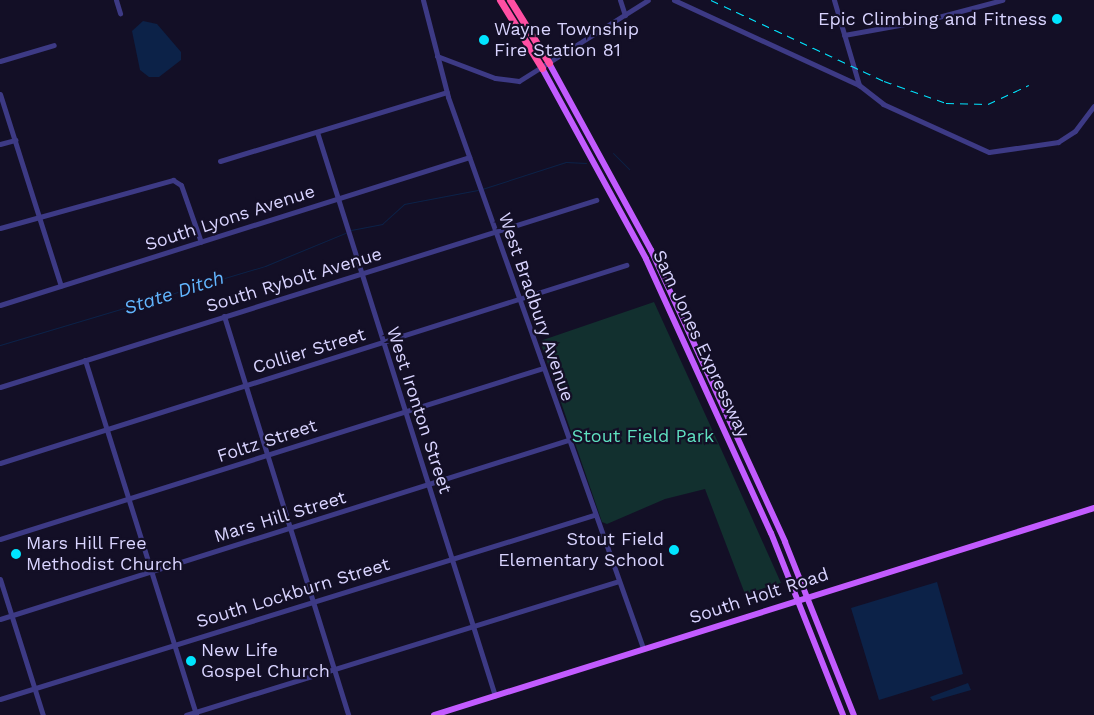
<!DOCTYPE html>
<style>
body{margin:0}
#map{position:relative;width:1094px;height:715px;overflow:hidden;background:#130f26;font-family:"Work Sans",sans-serif}
div>[style]{position:absolute}
.green>*{inset:0;background:#12302f}
.water>*{inset:0;background:#0c2248}
.stream>*{height:1px;margin:-0.5px;padding:0 0.5px;transform-origin:0.5px;border-radius:0.5px;background:#0c2248}
.minor>*{height:5px;margin:-2.5px;padding:0 2.5px;transform-origin:2.5px;border-radius:2.5px;background:#3d3a85}
.major>*{height:6px;margin:-3px;padding:0 3px;transform-origin:3px;border-radius:3px;background:#c25bff}
.highway>*{height:7px;margin:-3.5px;padding:0 3.5px;transform-origin:3.5px;border-radius:3.5px;background:#ff4fa3}
.rail>*{height:1px;margin-top:-0.5px;transform-origin:0;background:repeating-linear-gradient(90deg,#00e5ff 0 8px,transparent 0 14px)}
.dots>*{width:14px;height:14px;translate:-50% -50%;box-sizing:border-box;border:2px solid #130f26;border-radius:50%}
span{translate:-50% -50%;white-space:nowrap;text-align:center;line-height:1.15;-webkit-text-stroke:4.5px #130f26;paint-order:stroke}
.poi-label{font-size:18px;color:#d9d4ff}
.right{translate:-100% -50%;text-align:right}
.left{translate:0 -50%;text-align:left}
.street-label{font-size:18px;color:#d9d4ff}
.park-label{font-size:18px;color:#5fe0c0}
.water-label{font-size:19px;color:#62b6ff;font-style:italic}
</style>
<div id="map">
<div class="green">
<i style="clip-path:polygon(654px 302px,726px 460px,781px 583px,745px 594px,705px 489px,665px 499px,607px 524px,602px 522px,540px 341px)"></i>
</div>
<div class="water">
<i style="clip-path:polygon(143px 21px,157px 24px,181px 52px,181px 60px,159px 77px,149px 77px,140px 70px,132px 31px)"></i>
<i style="clip-path:polygon(937px 582px,963px 674px,879px 700px,851px 608px)"></i>
<i style="clip-path:polygon(968px 683px,971px 690px,933px 701px,930px 697px)"></i>
</div>
<div class="stream">
<i style="left:613px;top:153px;width:23px;rotate:45deg"></i>
<i style="left:482px;top:189px;width:88px;rotate:-17.8deg"></i>
<i style="left:566px;top:162px;width:20px;rotate:3deg"></i>
<i style="left:351px;top:230px;width:32px;rotate:-11deg"></i>
<i style="left:382px;top:224px;width:30px;rotate:-42deg"></i>
<i style="left:404px;top:204px;width:75px;rotate:-10.7deg"></i>
<i style="left:0;top:345px;width:277px;rotate:-16.6deg"></i>
<i style="left:265px;top:266px;width:87px;rotate:-22.4deg"></i>
</div>
<div class="minor">
<i style="left:116px;top:0;width:14px;rotate:73deg"></i>
<i style="left:423px;top:0;width:100px;rotate:75.5deg"></i>
<i style="left:448px;top:97px;width:584px;rotate:70.51deg"></i>
<i style="left:620px;top:0;width:16px;rotate:72deg"></i>
<i style="left:674px;top:0;width:204px;rotate:24.7deg"></i>
<i style="left:859px;top:85px;width:31px;rotate:38deg"></i>
<i style="left:883px;top:104px;width:116px;rotate:24.4deg"></i>
<i style="left:989px;top:152px;width:70px;rotate:-8.2deg"></i>
<i style="left:1058px;top:142px;width:20px;rotate:-33deg"></i>
<i style="left:1075px;top:131px;width:31px;rotate:-53deg"></i>
<i style="left:834px;top:0;width:89px;rotate:73.6deg"></i>
<i style="left:844px;top:35px;width:84px;rotate:-10.2deg"></i>
<i style="left:927px;top:20px;width:78px;rotate:-14.9deg"></i>
<i style="left:437px;top:56px;width:62px;rotate:20.8deg"></i>
<i style="left:495px;top:78px;width:24px;rotate:7deg"></i>
<i style="left:519px;top:81px;width:152px;rotate:-32.1deg"></i>
<i style="left:0;top:61px;width:56px;rotate:-16.5deg"></i>
<i style="left:0;top:94px;width:201px;rotate:72.4deg"></i>
<i style="left:317px;top:132px;width:591px;rotate:72.48deg"></i>
<i style="left:0;top:144px;width:16px;rotate:-15deg"></i>
<i style="left:220px;top:161px;width:237px;rotate:-16.9deg"></i>
<i style="left:0;top:228px;width:180px;rotate:-15.5deg"></i>
<i style="left:173px;top:180px;width:9px;rotate:32deg"></i>
<i style="left:181px;top:185px;width:60px;rotate:70.7deg"></i>
<i style="left:0;top:305px;width:492px;rotate:-17.5deg"></i>
<i style="left:224px;top:316px;width:418px;rotate:72.7deg"></i>
<i style="left:85px;top:360px;width:372px;rotate:72.6deg"></i>
<i style="left:0;top:387px;width:625px;rotate:-17.42deg"></i>
<i style="left:0;top:463px;width:657px;rotate:-17.55deg"></i>
<i style="left:0;top:539px;width:569px;rotate:-17.48deg"></i>
<i style="left:0;top:579px;width:143px;rotate:72.5deg"></i>
<i style="left:0;top:619px;width:596px;rotate:-17.49deg"></i>
<i style="left:0;top:699px;width:622px;rotate:-17.21deg"></i>
<i style="left:186px;top:715px;width:452px;rotate:-17.2deg"></i>
</div>
<div class="major">
<i style="left:549px;top:63px;width:213px;rotate:61.4deg"></i>
<i style="left:651px;top:250px;width:321px;rotate:65.3deg"></i>
<i style="left:785px;top:542px;width:186px;rotate:68.3deg"></i>
<i style="left:542px;top:68px;width:217px;rotate:61.4deg"></i>
<i style="left:646px;top:259px;width:301px;rotate:65.5deg"></i>
<i style="left:771px;top:533px;width:196px;rotate:68.4deg"></i>
<i style="left:434px;top:715px;width:692px;rotate:-17.41deg"></i>
</div>
<div class="highway">
<i style="left:500px;top:0;width:80px;rotate:58.3deg"></i>
<i style="left:510px;top:0;width:74px;rotate:58.2deg"></i>
</div>
<div class="rail">
<i style="left:711px;top:0;width:191px;rotate:25.1deg"></i>
<i style="left:884px;top:81px;width:66px;rotate:19.5deg"></i>
<i style="left:946px;top:103px;width:42px;rotate:1.4deg"></i>
<i style="left:988px;top:104px;width:45px;rotate:-24.9deg"></i>
</div>
<div class="dots">
<i style="left:1057px;top:19px;background:#00e5ff"></i>
<i style="left:484px;top:40px;background:#00e5ff"></i>
<i style="left:674px;top:550px;background:#00e5ff"></i>
<i style="left:16px;top:554px;background:#00e5ff"></i>
<i style="left:191px;top:661px;background:#00e5ff"></i>
</div>
<div class="poi-label">
<span class="right" style="left:1047px;top:19px">Epic Climbing and Fitness</span>
<span class="left" style="left:494px;top:40px">Wayne Township<br>Fire Station 81</span>
<span class="right" style="left:664px;top:550px">Stout Field<br>Elementary School</span>
<span class="left" style="left:26px;top:554px">Mars Hill Free<br>Methodist Church</span>
<span class="left" style="left:201px;top:661px">New Life<br>Gospel Church</span>
</div>
<div class="street-label">
<span style="left:230px;top:218px;rotate:-18deg">South Lyons Avenue</span>
<span style="left:294px;top:280px;rotate:-17deg">South Rybolt Avenue</span>
<span style="left:536px;top:307px;rotate:71deg">West Bradbury Avenue</span>
<span style="left:701px;top:344px;rotate:65deg">Sam Jones Expressway</span>
<span style="left:309px;top:351px;rotate:-17deg">Collier Street</span>
<span style="left:419px;top:410px;rotate:72deg">West Ironton Street</span>
<span style="left:267px;top:441px;rotate:-18deg">Foltz Street</span>
<span style="left:280px;top:517px;rotate:-17deg">Mars Hill Street</span>
<span style="left:293px;top:593px;rotate:-17deg">South Lockburn Street</span>
<span style="left:759px;top:596px;rotate:-18deg">South Holt Road</span>
</div>
<div class="park-label">
<span style="left:643px;top:436px">Stout Field Park</span>
</div>
<div class="water-label">
<span style="left:174px;top:293px;rotate:-18deg">State Ditch</span>
</div>
</div>
